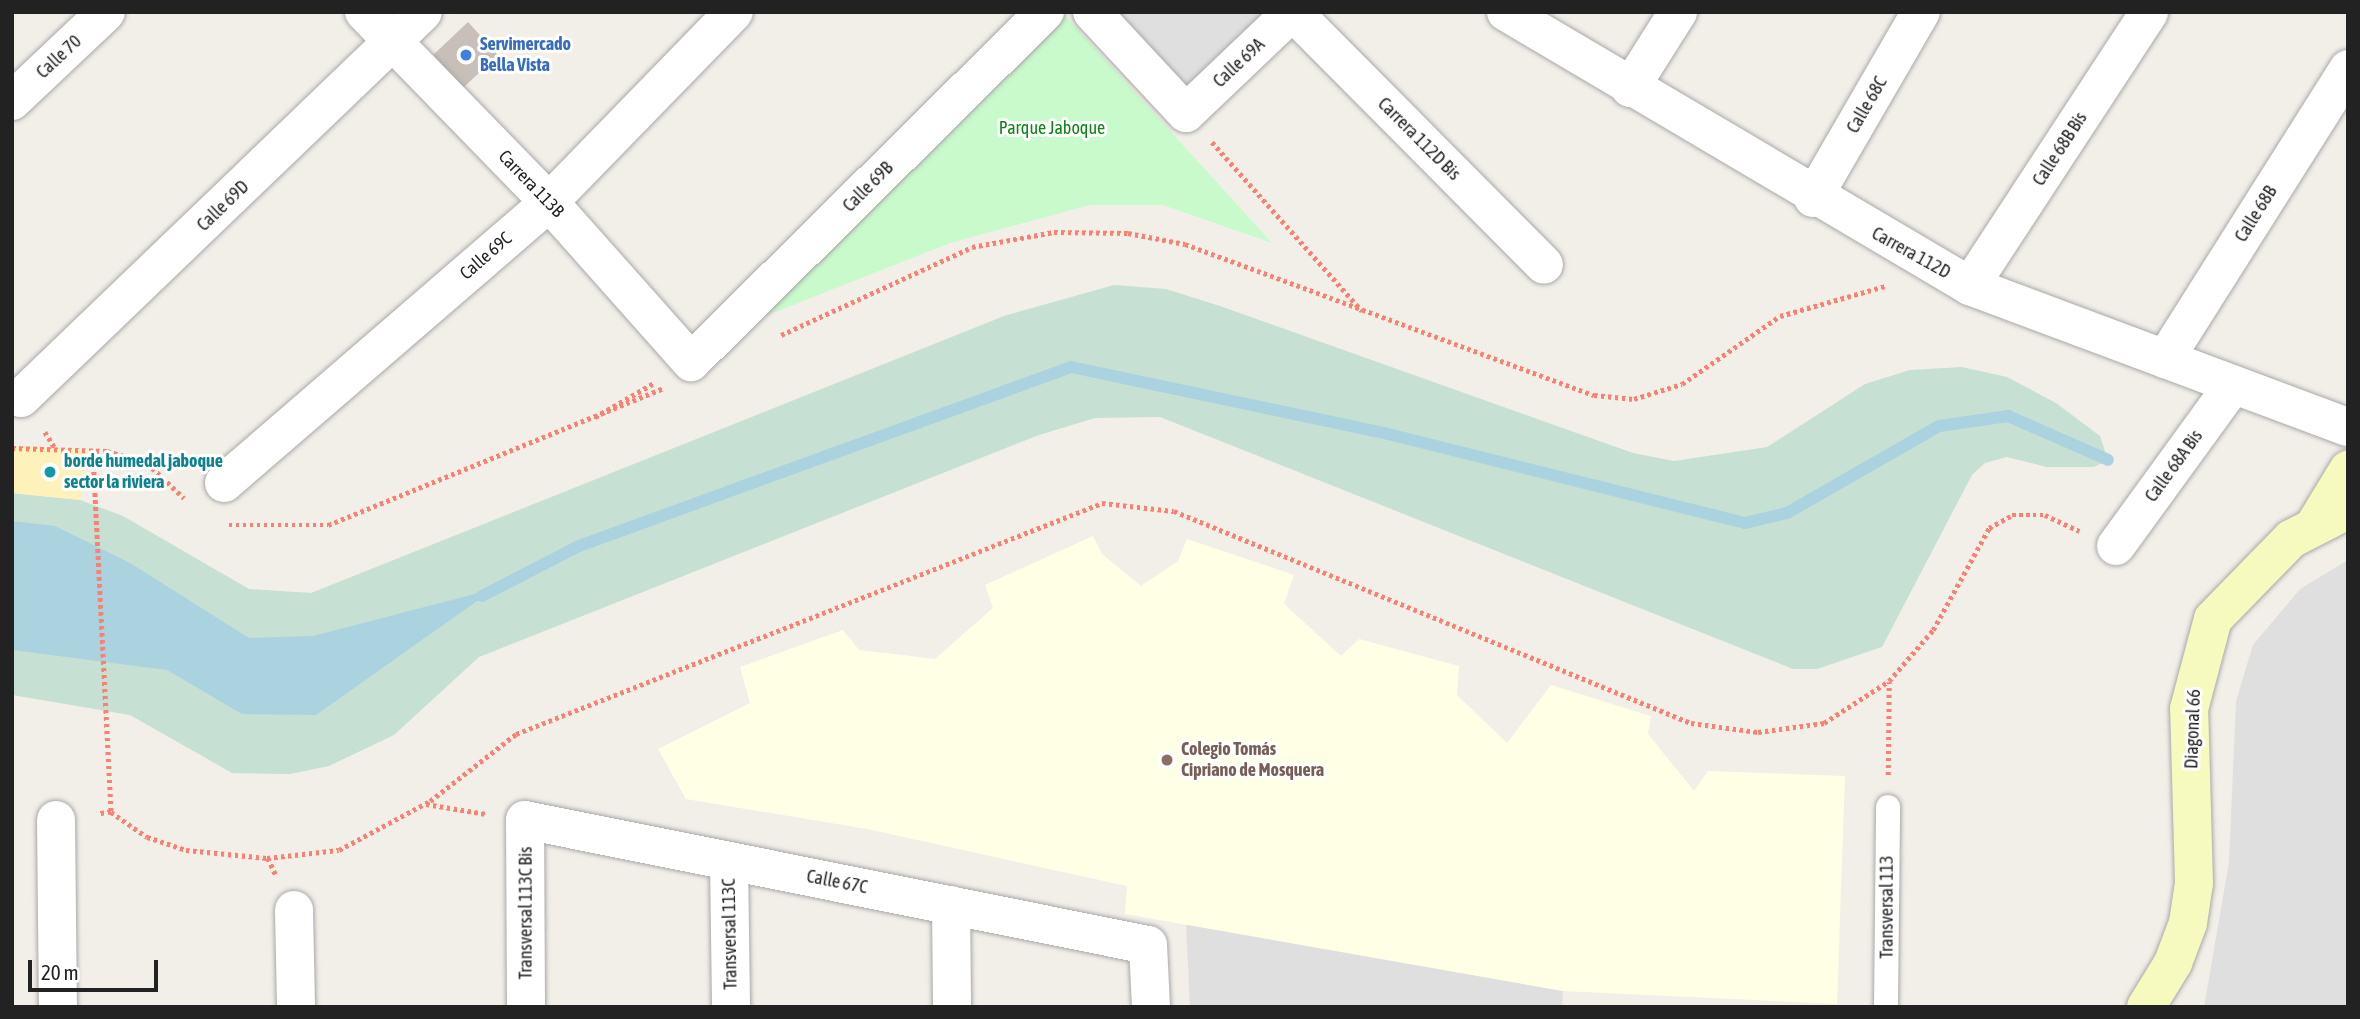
<!DOCTYPE html>
<meta charset="utf-8">
<style>
body{margin:0}
#map{position:relative;width:2360px;height:1019px;overflow:hidden;background:#f2efe9;font-family:"Asap Condensed",sans-serif}
div>[style]{position:absolute}
.residential>*{inset:0;background:#e0dfdf}
.education>*{inset:0;background:#ffffe5}
.wetland>*{inset:0;background:#c6e0d4}
.sand>*{inset:0;background:#fff1ba}
.park>*{inset:0;background:#c8facc}
.water>*{inset:0;background:#aad3df}
.stream>*{height:12px;margin:-6px;padding:0 6px;transform-origin:6px;border-radius:6px;background:#aad3df}
.building>*{inset:0;background:#c7bfb8}
.path>*{height:4.5px;margin-top:-2.25px;transform-origin:0;background:repeating-linear-gradient(90deg,#fa8072 0 3.5px,transparent 0 7px)}
.roads{filter:drop-shadow(0 0 2px #a9a9a9) drop-shadow(0 0 2px #a9a9a9)}
.lane>*{height:24px;margin:-12px;padding:0 12px;transform-origin:12px;border-radius:12px;background:#fff}
.street>*{height:38px;margin:-19px;padding:0 19px;transform-origin:19px;border-radius:19px;background:#fff}
.secondary>*{height:38px;margin:-19px;padding:0 19px;transform-origin:19px;border-radius:19px;background:#f7fabf}
.dots>*{width:19px;height:19px;translate:-50% -50%;box-sizing:border-box;border:4px solid #fff;border-radius:50%}
span{translate:-50% -50%;white-space:nowrap;text-align:center;line-height:1.15;-webkit-text-stroke:6px #fff;paint-order:stroke}
.shop-label{font-size:18px;color:#366cbe;font-weight:700}
.left{translate:0 -50%;text-align:left}
.street-label{font-size:18px;color:#222}
.park-label{font-size:18px;color:#0c8416}
.culture-label{font-size:18px;color:#0d838f;font-weight:700}
.education-label{font-size:18px;color:#785e54;font-weight:700}
.frame{position:absolute;inset:0;border:14px solid #222;pointer-events:none}
.scale{position:absolute;left:28px;top:960px;width:130px;height:32px;box-sizing:border-box;border:4px solid #222;border-top:0;padding-left:9px;font-size:21px;line-height:24px;white-space:nowrap;color:#222;-webkit-text-stroke:5px #fff;paint-order:stroke}
</style>
<div id="map">
<div class="residential">
<i style="clip-path:polygon(1096px 12px,1293px 12px,1186px 113px)"></i>
<i style="clip-path:polygon(2348px 560px,2348px 1006px,2204px 1007px,2229px 862px,2236px 701px,2253px 645px,2300px 589px)"></i>
<i style="clip-path:polygon(1186px 923px,1563px 991px,1562px 1007px,1190px 1007px)"></i>
</div>
<div class="education">
<i style="clip-path:polygon(1093px 536px,1102px 554px,1141px 586px,1178px 561px,1187px 539px,1294px 575px,1284px 604px,1341px 656px,1359px 639px,1459px 666px,1457px 695px,1507px 743px,1551px 685px,1651px 716px,1648px 734px,1694px 791px,1708px 771px,1845px 776px,1837px 1004px,1563px 991px,1125px 914px,1127px 886px,867px 829px,686px 799px,658px 749px,750px 703px,740px 667px,843px 630px,859px 650px,935px 659px,993px 608px,985px 585px)"></i>
</div>
<div class="wetland">
<i style="clip-path:polygon(1114px 285px,1166px 289px,1220px 306px,1633px 453px,1674px 461px,1767px 447px,1865px 384px,1910px 370px,1962px 367px,2007px 377px,2056px 403px,2100px 436px,2108px 460px,2094px 467px,2047px 467px,2007px 457px,1985px 463px,1972px 475px,1882px 647px,1817px 669px,1793px 669px,1160px 417px,1095px 418px,1039px 435px,479px 657px,394px 735px,329px 766px,290px 774px,232px 773px,130px 715px,12px 695px,12px 493px,80px 500px,123px 516px,249px 589px,311px 593px,1004px 316px)"></i>
</div>
<div class="sand">
<i style="clip-path:polygon(12px 446px,93px 450px,80px 500px,12px 493px)"></i>
</div>
<div class="park">
<i style="clip-path:polygon(1062px 12px,1272px 243px,1163px 205px,1090px 205px,950px 243px,727px 331px)"></i>
</div>
<div class="water">
<i style="clip-path:polygon(12px 521px,55px 526px,130px 563px,249px 638px,313px 636px,494px 589px,316px 715px,242px 714px,167px 670px,12px 650px)"></i>
</div>
<div class="stream">
<i style="left:482px;top:596px;width:109px;rotate:-27.3deg"></i>
<i style="left:579px;top:546px;width:524px;rotate:-19.99deg"></i>
<i style="left:1071px;top:367px;width:324px;rotate:11.9deg"></i>
<i style="left:1388px;top:434px;width:368px;rotate:14deg"></i>
<i style="left:1745px;top:523px;width:43px;rotate:-13.4deg"></i>
<i style="left:1787px;top:513px;width:175px;rotate:-29.8deg"></i>
<i style="left:1939px;top:426px;width:70px;rotate:-8.2deg"></i>
<i style="left:2008px;top:416px;width:109px;rotate:23.7deg"></i>
</div>
<div class="building">
<i style="clip-path:polygon(468px 22px,498px 55px,463px 88px,433px 55px)"></i>
</div>
<div class="path">
<i style="left:1212px;top:142px;width:226px;rotate:48.4deg"></i>
<i style="left:781px;top:335px;width:210px;rotate:-24.7deg"></i>
<i style="left:972px;top:247px;width:83px;rotate:-10.4deg"></i>
<i style="left:1054px;top:232px;width:74px;rotate:0.8deg"></i>
<i style="left:1128px;top:233px;width:58px;rotate:10.9deg"></i>
<i style="left:1185px;top:244px;width:436px;rotate:20.3deg"></i>
<i style="left:1594px;top:395px;width:40px;rotate:5.7deg"></i>
<i style="left:1634px;top:399px;width:50px;rotate:-17.4deg"></i>
<i style="left:1682px;top:384px;width:119px;rotate:-34.8deg"></i>
<i style="left:1780px;top:316px;width:109px;rotate:-15.9deg"></i>
<i style="left:595px;top:417px;width:68px;rotate:-30deg"></i>
<i style="left:45px;top:432px;width:19px;rotate:58deg"></i>
<i style="left:12px;top:448px;width:95px;rotate:1.8deg"></i>
<i style="left:107px;top:451px;width:42px;rotate:16.7deg"></i>
<i style="left:147px;top:463px;width:51px;rotate:43.4deg"></i>
<i style="left:93px;top:451px;width:361px;rotate:87.1deg"></i>
<i style="left:111px;top:812px;width:14px;rotate:172deg"></i>
<i style="left:229px;top:525px;width:99px"></i>
<i style="left:328px;top:525px;width:361px;rotate:-22.2deg"></i>
<i style="left:1888px;top:775px;width:93px;rotate:-89.4deg"></i>
<i style="left:426px;top:804px;width:61px;rotate:9.5deg"></i>
<i style="left:111px;top:812px;width:44px;rotate:34.8deg"></i>
<i style="left:147px;top:837px;width:41px;rotate:18.4deg"></i>
<i style="left:186px;top:850px;width:81px;rotate:5.6deg"></i>
<i style="left:267px;top:858px;width:72px;rotate:-6.3deg"></i>
<i style="left:339px;top:850px;width:103px;rotate:-28.3deg"></i>
<i style="left:430px;top:801px;width:109px;rotate:-37.9deg"></i>
<i style="left:516px;top:734px;width:630px;rotate:-21.51deg"></i>
<i style="left:1102px;top:503px;width:72px;rotate:6.3deg"></i>
<i style="left:1174px;top:511px;width:559px;rotate:22.3deg"></i>
<i style="left:1691px;top:723px;width:68px;rotate:7.7deg"></i>
<i style="left:1758px;top:732px;width:67px;rotate:-7.8deg"></i>
<i style="left:1824px;top:723px;width:77px;rotate:-32.9deg"></i>
<i style="left:1889px;top:681px;width:67px;rotate:-49.2deg"></i>
<i style="left:1933px;top:630px;width:116px;rotate:-61.2deg"></i>
<i style="left:1989px;top:528px;width:26px;rotate:-29deg"></i>
<i style="left:2012px;top:515px;width:33px"></i>
<i style="left:2045px;top:515px;width:38px;rotate:25deg"></i>
<i style="left:268px;top:858px;width:19px;rotate:65deg"></i>
</div>
<div class="roads">
<div class="lane">
<i style="left:1886px;top:1007px;width:200px;rotate:-89.4deg"></i>
</div>
<div class="street">
<i style="left:364px;top:12px;width:265px;rotate:45.8deg"></i>
<i style="left:549px;top:202px;width:214px;rotate:48.4deg"></i>
<i style="left:691px;top:362px;width:498px;rotate:-44.7deg"></i>
<i style="left:1092px;top:12px;width:138px;rotate:47.1deg"></i>
<i style="left:1186px;top:113px;width:146px;rotate:-43.6deg"></i>
<i style="left:1293px;top:12px;width:356px;rotate:45.2deg"></i>
<i style="left:1506px;top:12px;width:539px;rotate:30.56deg"></i>
<i style="left:1970px;top:286px;width:403px;rotate:20.5deg"></i>
<i style="left:1630px;top:88px;width:90px;rotate:-57.7deg"></i>
<i style="left:12px;top:101px;width:129px;rotate:-43.4deg"></i>
<i style="left:1813px;top:198px;width:215px;rotate:-59.9deg"></i>
<i style="left:1970px;top:286px;width:327px;rotate:-56.8deg"></i>
<i style="left:2165px;top:359px;width:343px;rotate:-57.7deg"></i>
<i style="left:21px;top:398px;width:557px;rotate:-43.84deg"></i>
<i style="left:224px;top:483px;width:430px;rotate:-40.8deg"></i>
<i style="left:549px;top:202px;width:265px;rotate:-45.8deg"></i>
<i style="left:2116px;top:546px;width:199px;rotate:-54deg"></i>
<i style="left:56px;top:820px;width:187px;rotate:89.4deg"></i>
<i style="left:729px;top:861px;width:146px;rotate:89.2deg"></i>
<i style="left:951px;top:905px;width:102px;rotate:89.4deg"></i>
<i style="left:294px;top:910px;width:97px;rotate:88.8deg"></i>
<i style="left:526px;top:1007px;width:187px;rotate:-90.3deg"></i>
<i style="left:525px;top:820px;width:635px;rotate:11.35deg"></i>
<i style="left:1148px;top:945px;width:62px;rotate:87.2deg"></i>
</div>
<div class="secondary">
<i style="left:2314px;top:526px;width:66px;rotate:-58.7deg"></i>
<i style="left:2146px;top:1007px;width:52px;rotate:-58.5deg"></i>
<i style="left:2173px;top:963px;width:43px;rotate:-69.4deg"></i>
<i style="left:2188px;top:923px;width:40px;rotate:-81.5deg"></i>
<i style="left:2194px;top:883px;width:174px;rotate:-91.6deg"></i>
<i style="left:2189px;top:709px;width:93px;rotate:-75.1deg"></i>
<i style="left:2213px;top:619px;width:112px;rotate:-45.7deg"></i>
<i style="left:2291px;top:539px;width:64px;rotate:-27deg"></i>
</div>
</div>
<div class="dots">
<i style="left:466px;top:55px;background:#3f7fe0"></i>
<i style="left:50px;top:472px;background:#0f9aa8"></i>
<i style="left:1167px;top:760px;background:#8d6e63"></i>
</div>
<div class="shop-label">
<span class="left" style="left:480px;top:55px">Servimercado<br>Bella Vista</span>
</div>
<div class="street-label">
<span style="left:59px;top:57px;rotate:-43deg">Calle 70</span>
<span style="left:1239px;top:63px;rotate:-43deg">Calle 69A</span>
<span style="left:1867px;top:105px;rotate:-60deg">Calle 68C</span>
<span style="left:1419px;top:139px;rotate:45deg">Carrera 112D Bis</span>
<span style="left:2060px;top:149px;rotate:-57deg">Calle 68B Bis</span>
<span style="left:531px;top:184px;rotate:46deg">Carrera 113B</span>
<span style="left:868px;top:187px;rotate:-45deg">Calle 69B</span>
<span style="left:223px;top:206px;rotate:-44deg">Calle 69D</span>
<span style="left:2256px;top:214px;rotate:-58deg">Calle 68B</span>
<span style="left:1911px;top:253px;rotate:29deg">Carrera 112D</span>
<span style="left:486px;top:256px;rotate:-41deg">Calle 69C</span>
<span style="left:2174px;top:466px;rotate:-54deg">Calle 68A Bis</span>
<span style="left:2193px;top:729px;rotate:-88deg">Diagonal 66</span>
<span style="left:837px;top:882px;rotate:11deg">Calle 67C</span>
<span style="left:1887px;top:907px;rotate:-90deg">Transversal 113</span>
<span style="left:526px;top:913px;rotate:-90deg">Transversal 113C Bis</span>
<span style="left:730px;top:934px;rotate:-91deg">Transversal 113C</span>
</div>
<div class="park-label">
<span style="left:1052px;top:128px">Parque Jaboque</span>
</div>
<div class="culture-label">
<span class="left" style="left:64px;top:472px">borde humedal jaboque<br>sector la riviera</span>
</div>
<div class="education-label">
<span class="left" style="left:1181px;top:760px">Colegio Tomás<br>Cipriano de Mosquera</span>
</div>
<div class="frame"></div>
<div class="scale">20 m</div>
</div>
